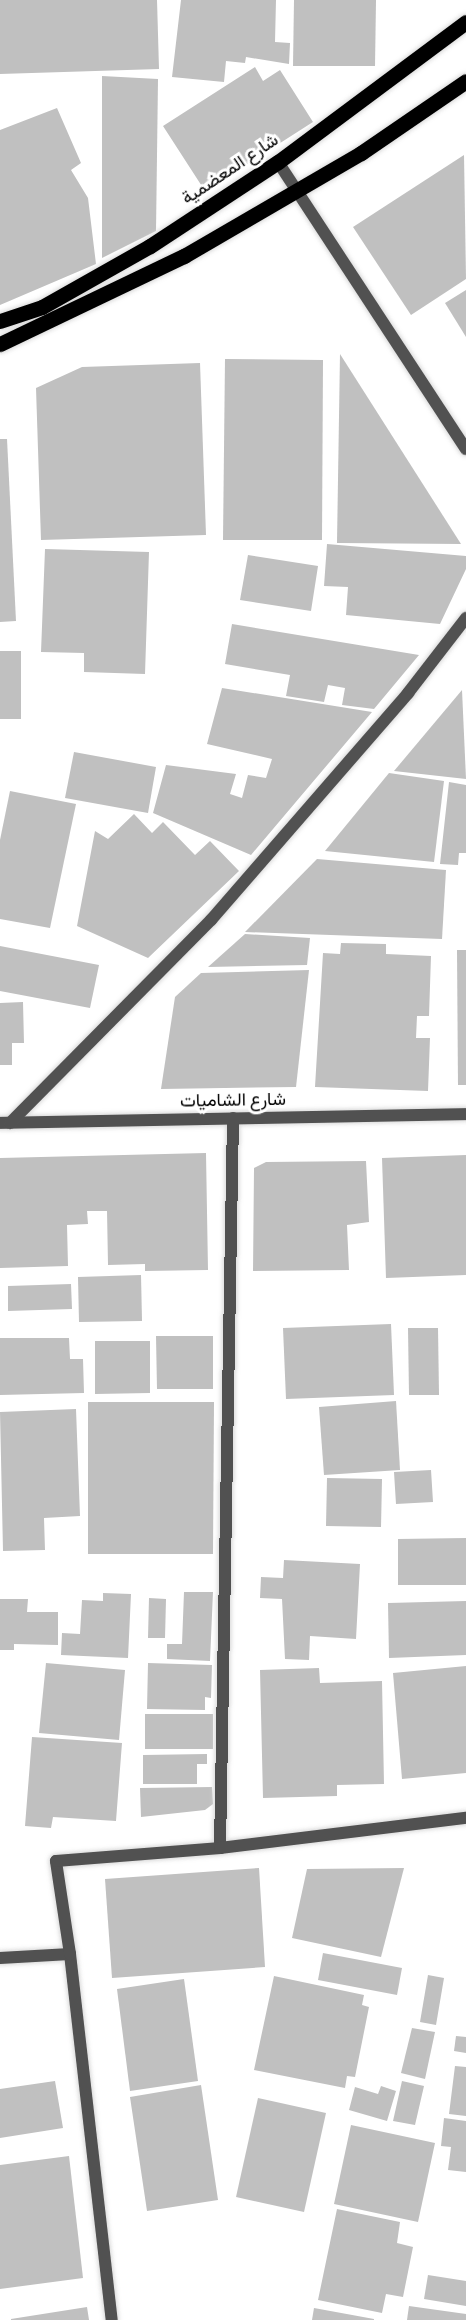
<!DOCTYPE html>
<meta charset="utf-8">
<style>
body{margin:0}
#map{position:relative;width:466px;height:2320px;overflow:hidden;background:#fff;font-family:"Titillium Web",Vazirmatn,sans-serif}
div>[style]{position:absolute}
.building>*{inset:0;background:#c0c0c0}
.roads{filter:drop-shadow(0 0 2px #dbdbdb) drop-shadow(0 0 2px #dbdbdb)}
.minor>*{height:12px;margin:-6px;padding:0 6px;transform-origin:6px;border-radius:6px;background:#515151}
.primary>*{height:15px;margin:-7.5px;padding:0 7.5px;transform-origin:7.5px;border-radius:7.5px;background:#000}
span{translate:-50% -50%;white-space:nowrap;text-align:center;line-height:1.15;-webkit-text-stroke:6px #fff;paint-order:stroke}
.street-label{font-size:18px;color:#000}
</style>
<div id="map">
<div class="building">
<i style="clip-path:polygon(0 0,157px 0,159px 69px,0 74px)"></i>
<i style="clip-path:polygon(181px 0,276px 0,275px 42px,290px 43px,289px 64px,246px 57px,245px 63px,226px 61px,224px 82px,172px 77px)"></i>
<i style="clip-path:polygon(294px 0,376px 0,375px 66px,293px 66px)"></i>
<i style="clip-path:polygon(255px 67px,263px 81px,280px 70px,313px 122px,205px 191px,163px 126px)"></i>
<i style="clip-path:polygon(102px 76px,158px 79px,156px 231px,102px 258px)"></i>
<i style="clip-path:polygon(57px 108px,81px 163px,71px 170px,88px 198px,96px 264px,0 305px,0 130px)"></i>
<i style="clip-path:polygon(464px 155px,466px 279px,411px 315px,353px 227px)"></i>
<i style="clip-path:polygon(466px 290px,466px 337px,445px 303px)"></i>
<i style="clip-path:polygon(340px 354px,461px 544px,337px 543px)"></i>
<i style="clip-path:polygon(225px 359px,323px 360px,322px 540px,223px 540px)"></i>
<i style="clip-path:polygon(200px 363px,206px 535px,41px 540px,36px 388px,82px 367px)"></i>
<i style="clip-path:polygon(0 439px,7px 439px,16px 621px,0 622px)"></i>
<i style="clip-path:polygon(327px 544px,466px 556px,466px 569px,440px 624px,346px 615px,348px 587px,324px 586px)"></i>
<i style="clip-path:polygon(45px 549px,149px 552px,145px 674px,84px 672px,84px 653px,41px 652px)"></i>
<i style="clip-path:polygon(248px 555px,318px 566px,311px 611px,240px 600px)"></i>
<i style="clip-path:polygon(232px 624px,419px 655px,374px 709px,342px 705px,345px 688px,328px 685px,324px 702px,286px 696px,290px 675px,225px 664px)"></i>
<i style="clip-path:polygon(0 651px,21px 651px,21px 719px,0 719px)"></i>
<i style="clip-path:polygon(222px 688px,372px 712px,251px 855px,153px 813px,166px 765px,236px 774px,230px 794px,242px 798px,248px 775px,266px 778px,272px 759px,207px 744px)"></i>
<i style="clip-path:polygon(462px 690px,466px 779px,394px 771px)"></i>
<i style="clip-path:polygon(74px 752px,156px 767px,148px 813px,65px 798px)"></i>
<i style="clip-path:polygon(389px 773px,444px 781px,434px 862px,325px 851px)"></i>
<i style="clip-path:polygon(449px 782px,466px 785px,466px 853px,459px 853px,458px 865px,440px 864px)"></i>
<i style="clip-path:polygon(10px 791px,76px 804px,50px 928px,0 919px,0 840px)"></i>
<i style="clip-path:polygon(134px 814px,152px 833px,163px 822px,195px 855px,210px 841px,239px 871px,148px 958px,77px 926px,95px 831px,108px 839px)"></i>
<i style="clip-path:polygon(317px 859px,446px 870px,442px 939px,245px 932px)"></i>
<i style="clip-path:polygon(245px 934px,310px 938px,307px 965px,208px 967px)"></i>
<i style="clip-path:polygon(341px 943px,386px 944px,386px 954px,431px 956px,429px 1016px,417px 1016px,416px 1038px,430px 1038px,428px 1091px,315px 1087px,323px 953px,340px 954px)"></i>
<i style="clip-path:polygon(0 946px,99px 965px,90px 1008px,0 991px)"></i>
<i style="clip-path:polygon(457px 950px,466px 950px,466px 1085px,458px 1085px)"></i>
<i style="clip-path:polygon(309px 970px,296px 1087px,161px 1089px,175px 997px,201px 973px)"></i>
<i style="clip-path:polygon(23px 1002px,24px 1043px,12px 1043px,12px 1065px,0 1065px,0 1003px)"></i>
<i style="clip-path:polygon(206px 1153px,208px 1270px,145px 1271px,145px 1264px,108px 1265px,107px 1211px,87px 1211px,88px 1224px,67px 1225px,68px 1266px,0 1268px,0 1158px)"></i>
<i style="clip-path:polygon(466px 1155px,466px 1275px,386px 1278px,382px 1158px)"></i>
<i style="clip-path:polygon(366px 1161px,369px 1222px,347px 1225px,349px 1270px,253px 1271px,254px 1168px,266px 1162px)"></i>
<i style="clip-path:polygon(141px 1275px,142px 1321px,79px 1322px,78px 1277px)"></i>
<i style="clip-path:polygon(71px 1284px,72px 1309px,8px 1311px,8px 1286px)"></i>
<i style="clip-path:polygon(391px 1324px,394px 1395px,286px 1399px,283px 1328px)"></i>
<i style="clip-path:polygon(408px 1328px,438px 1328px,439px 1395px,409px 1395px)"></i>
<i style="clip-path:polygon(156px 1336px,213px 1336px,213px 1389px,157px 1389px)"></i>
<i style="clip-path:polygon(0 1338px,69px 1338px,70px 1359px,83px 1359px,84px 1393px,0 1395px)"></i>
<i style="clip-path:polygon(95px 1341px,150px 1341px,150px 1393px,95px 1394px)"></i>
<i style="clip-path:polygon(396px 1401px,400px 1470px,324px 1475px,319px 1407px)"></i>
<i style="clip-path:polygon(88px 1402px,214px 1402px,213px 1554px,88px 1554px)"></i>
<i style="clip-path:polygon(76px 1409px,80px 1516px,44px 1518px,45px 1550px,3px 1551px,0 1412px)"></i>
<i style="clip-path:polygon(431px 1470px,433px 1502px,396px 1504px,394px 1472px)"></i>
<i style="clip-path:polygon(327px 1478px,382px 1479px,381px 1527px,326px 1526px)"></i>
<i style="clip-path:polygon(466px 1538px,466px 1585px,398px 1585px,398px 1539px)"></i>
<i style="clip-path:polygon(284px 1560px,360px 1564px,356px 1639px,310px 1636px,309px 1660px,285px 1659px,282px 1599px,260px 1598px,261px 1577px,283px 1578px)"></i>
<i style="clip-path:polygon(184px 1592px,213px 1592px,210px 1661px,167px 1659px,167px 1644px,182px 1644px)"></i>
<i style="clip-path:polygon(103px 1593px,131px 1594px,128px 1658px,61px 1655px,62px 1633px,80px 1634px,82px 1600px,103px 1601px)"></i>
<i style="clip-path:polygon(149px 1598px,166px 1599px,165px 1638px,148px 1638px)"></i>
<i style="clip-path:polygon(0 1599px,28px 1599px,27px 1612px,58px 1612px,58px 1645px,14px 1644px,14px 1650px,0 1650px)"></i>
<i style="clip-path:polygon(466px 1601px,466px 1655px,389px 1658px,388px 1603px)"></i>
<i style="clip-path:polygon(46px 1663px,125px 1670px,119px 1740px,39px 1733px)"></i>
<i style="clip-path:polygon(148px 1663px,212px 1665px,211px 1698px,205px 1697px,205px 1710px,147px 1709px)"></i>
<i style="clip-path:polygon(466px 1666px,466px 1773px,402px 1779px,393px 1673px)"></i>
<i style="clip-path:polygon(319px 1668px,320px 1683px,382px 1681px,384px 1784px,337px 1785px,337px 1796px,263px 1798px,260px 1670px)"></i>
<i style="clip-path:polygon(145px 1714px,213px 1714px,213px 1749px,145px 1749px)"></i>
<i style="clip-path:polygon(32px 1737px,122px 1743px,116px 1821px,53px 1817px,51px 1828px,25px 1826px)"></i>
<i style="clip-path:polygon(207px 1754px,207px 1764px,197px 1764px,197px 1784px,143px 1784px,143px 1755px)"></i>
<i style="clip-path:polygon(212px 1787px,213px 1804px,205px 1810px,141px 1817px,140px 1788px)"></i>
<i style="clip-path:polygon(259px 1868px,265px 1967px,112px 1978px,105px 1879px)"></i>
<i style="clip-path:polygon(404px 1868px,381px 1957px,292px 1938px,307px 1869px)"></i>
<i style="clip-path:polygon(323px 1953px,402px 1968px,397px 1995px,318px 1980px)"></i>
<i style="clip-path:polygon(428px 1975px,444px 1978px,436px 2025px,420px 2022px)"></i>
<i style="clip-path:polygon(274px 1976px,364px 1995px,362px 2005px,369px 2007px,355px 2077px,347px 2076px,345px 2088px,254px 2070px)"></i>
<i style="clip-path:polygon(184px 1979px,198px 2081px,130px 2091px,117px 1989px)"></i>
<i style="clip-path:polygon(412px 2028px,435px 2032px,425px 2079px,401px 2073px)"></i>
<i style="clip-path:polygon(456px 2036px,466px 2037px,466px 2053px,454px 2051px)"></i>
<i style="clip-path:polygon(455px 2066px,466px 2067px,466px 2116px,449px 2114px)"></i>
<i style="clip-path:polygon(55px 2081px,63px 2128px,0 2138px,0 2089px)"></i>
<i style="clip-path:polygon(402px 2081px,424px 2086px,415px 2125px,393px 2121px)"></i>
<i style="clip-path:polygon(201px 2085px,218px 2200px,147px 2211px,130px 2097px)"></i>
<i style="clip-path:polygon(381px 2086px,396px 2091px,387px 2121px,349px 2110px,355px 2087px,378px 2094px)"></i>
<i style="clip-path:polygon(258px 2098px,326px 2113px,304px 2212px,236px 2197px)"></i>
<i style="clip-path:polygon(444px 2118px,466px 2121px,466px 2172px,448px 2170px,451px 2147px,441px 2146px)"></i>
<i style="clip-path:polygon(351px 2125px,435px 2143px,418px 2222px,334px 2204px)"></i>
<i style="clip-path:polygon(69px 2156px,83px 2278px,0 2289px,0 2165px)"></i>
<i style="clip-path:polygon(337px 2209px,400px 2222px,397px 2243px,413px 2247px,403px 2297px,386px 2294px,382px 2313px,318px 2300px)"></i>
<i style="clip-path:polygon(428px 2275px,466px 2281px,466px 2306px,424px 2299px)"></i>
<i style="clip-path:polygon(409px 2306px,466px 2314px,466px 2320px,407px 2320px)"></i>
<i style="clip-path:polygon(87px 2307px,89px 2320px,11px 2320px,11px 2319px)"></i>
<i style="clip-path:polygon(314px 2308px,374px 2319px,374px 2320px,312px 2320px)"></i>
</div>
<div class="roads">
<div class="minor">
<i style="left:278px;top:162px;width:343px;rotate:56.8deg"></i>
<i style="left:0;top:1123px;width:466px;rotate:-1.1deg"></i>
<i style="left:10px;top:1123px;width:286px;rotate:-45.3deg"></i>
<i style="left:211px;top:920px;width:301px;rotate:-49deg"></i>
<i style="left:408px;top:693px;width:95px;rotate:-52.3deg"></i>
<i style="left:220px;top:1848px;width:730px;rotate:-88.98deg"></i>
<i style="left:70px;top:1954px;width:368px;rotate:83.5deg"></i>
<i style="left:0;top:1958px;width:70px;rotate:-3.3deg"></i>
<i style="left:70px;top:1954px;width:94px;rotate:-98.6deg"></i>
<i style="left:56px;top:1861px;width:165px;rotate:-4.5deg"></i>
<i style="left:220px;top:1848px;width:248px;rotate:-7deg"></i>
</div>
<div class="primary">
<i style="left:0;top:321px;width:44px;rotate:-18.4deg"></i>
<i style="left:42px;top:307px;width:124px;rotate:-29.5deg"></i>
<i style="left:150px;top:246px;width:153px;rotate:-33.3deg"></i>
<i style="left:278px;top:162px;width:234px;rotate:-36.7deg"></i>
<i style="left:0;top:344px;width:204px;rotate:-25.6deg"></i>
<i style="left:184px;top:256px;width:205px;rotate:-30.2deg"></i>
<i style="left:361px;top:153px;width:127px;rotate:-34.4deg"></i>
</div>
</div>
<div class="street-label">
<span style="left:230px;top:169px;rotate:-34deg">شارع المعضمية</span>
<span style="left:233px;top:1100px;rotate:-1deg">شارع الشاميات</span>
</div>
</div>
